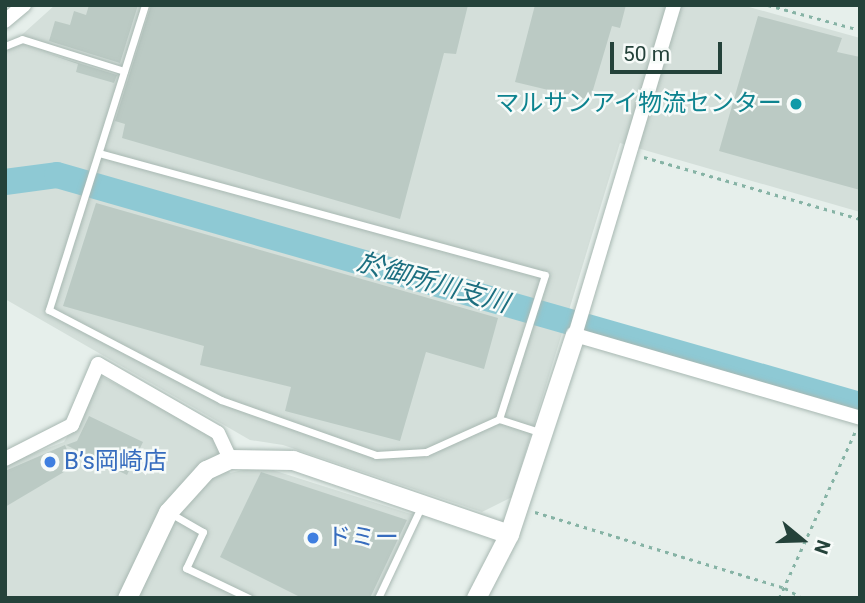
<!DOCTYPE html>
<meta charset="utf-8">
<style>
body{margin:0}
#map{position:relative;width:865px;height:603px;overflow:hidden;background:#e6efeb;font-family:Roboto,"Noto Sans JP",sans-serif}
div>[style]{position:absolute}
.built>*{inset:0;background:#d4dfda}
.river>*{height:26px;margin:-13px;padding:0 13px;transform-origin:13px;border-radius:13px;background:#8ec9d4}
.building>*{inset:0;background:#bbcac4}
.path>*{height:2.5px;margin-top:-1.25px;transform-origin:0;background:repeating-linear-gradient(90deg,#86b3a5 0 3.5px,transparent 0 8.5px)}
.roads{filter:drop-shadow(0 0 2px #a8b8b2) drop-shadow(0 0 2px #a8b8b2)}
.lane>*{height:7px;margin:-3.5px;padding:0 3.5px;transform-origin:3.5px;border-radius:3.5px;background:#fff}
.street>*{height:14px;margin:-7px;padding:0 7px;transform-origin:7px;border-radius:7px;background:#fff}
.secondary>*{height:19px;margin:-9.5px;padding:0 9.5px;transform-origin:9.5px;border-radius:9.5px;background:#fff}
.dots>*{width:19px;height:19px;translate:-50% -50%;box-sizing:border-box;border:4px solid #f7fbf9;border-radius:50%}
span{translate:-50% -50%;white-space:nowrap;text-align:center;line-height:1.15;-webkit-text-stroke:5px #f7fbf9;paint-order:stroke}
.culture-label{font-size:24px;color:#0d838f}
.right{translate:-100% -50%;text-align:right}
.shop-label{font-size:24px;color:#366cbe}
.left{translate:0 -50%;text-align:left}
.water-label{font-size:26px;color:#1c6f80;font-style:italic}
.frame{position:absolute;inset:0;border:7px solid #24423a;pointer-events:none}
.north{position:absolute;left:767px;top:505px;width:70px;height:70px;-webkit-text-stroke:5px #f7fbf9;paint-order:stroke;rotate:109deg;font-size:19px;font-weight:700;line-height:28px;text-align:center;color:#24423a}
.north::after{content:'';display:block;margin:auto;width:24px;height:32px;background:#24423a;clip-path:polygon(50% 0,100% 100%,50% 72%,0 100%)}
.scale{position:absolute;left:610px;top:42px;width:112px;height:32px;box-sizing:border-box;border:4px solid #24423a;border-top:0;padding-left:9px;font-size:21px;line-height:24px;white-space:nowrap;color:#24423a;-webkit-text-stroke:5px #f7fbf9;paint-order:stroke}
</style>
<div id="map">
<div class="built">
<i style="clip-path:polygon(55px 5px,742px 5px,860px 38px,860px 212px,620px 143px,512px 497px,482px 512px,283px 445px,250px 440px,5px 299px,5px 50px)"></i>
<i style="clip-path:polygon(101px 376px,215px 436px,230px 473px,260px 466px,414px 515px,374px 598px,5px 598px,5px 464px,64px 442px)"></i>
</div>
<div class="river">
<i style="left:5px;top:182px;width:52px;rotate:-7.7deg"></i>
<i style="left:57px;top:175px;width:835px;rotate:15.98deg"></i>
</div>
<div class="building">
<i style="clip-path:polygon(89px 5px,138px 5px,120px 63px,49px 41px,55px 21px,70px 25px,74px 11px,86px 15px)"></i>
<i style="clip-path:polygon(151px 5px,468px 5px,456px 54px,444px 53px,400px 219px,122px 138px,125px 124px,115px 121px)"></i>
<i style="clip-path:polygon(535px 5px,626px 5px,620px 28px,612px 26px,590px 100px,515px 82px)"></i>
<i style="clip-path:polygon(758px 16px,842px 38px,837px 52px,860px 57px,860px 190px,719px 151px)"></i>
<i style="clip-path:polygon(46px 53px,117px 75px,114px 83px,76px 72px,78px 64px)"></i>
<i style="clip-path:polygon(96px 203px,498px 318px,484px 369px,426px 352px,400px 441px,285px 411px,291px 387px,200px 365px,204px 346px,63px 306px)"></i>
<i style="clip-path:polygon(89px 416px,143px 442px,127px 475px,66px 445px,77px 441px)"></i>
<i style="clip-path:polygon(65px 445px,74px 466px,5px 507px,5px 471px)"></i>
<i style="clip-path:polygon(261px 472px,407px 520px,370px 598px,302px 598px,220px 557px)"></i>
</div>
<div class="path">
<i style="left:768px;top:5px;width:95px;rotate:15.2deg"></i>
<i style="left:644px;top:157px;width:225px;rotate:16deg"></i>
<i style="left:535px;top:512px;width:261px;rotate:16.9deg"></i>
<i style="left:785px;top:588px;width:20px;rotate:30deg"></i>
<i style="left:779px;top:598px;width:183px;rotate:-65.4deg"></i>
</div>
<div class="roads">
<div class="lane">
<i style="left:145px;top:5px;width:320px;rotate:107.5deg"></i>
<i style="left:49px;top:310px;width:194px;rotate:27.6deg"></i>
<i style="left:221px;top:400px;width:164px;rotate:19.5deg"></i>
<i style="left:376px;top:455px;width:50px;rotate:-3.4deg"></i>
<i style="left:426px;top:452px;width:80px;rotate:-24.3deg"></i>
<i style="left:499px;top:419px;width:45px;rotate:18deg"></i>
<i style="left:5px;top:46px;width:18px;rotate:-22deg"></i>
<i style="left:22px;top:39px;width:107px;rotate:17.4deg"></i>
<i style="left:99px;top:153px;width:462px;rotate:15.3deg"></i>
<i style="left:545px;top:275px;width:151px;rotate:107.7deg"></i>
<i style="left:170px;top:513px;width:38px;rotate:30deg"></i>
<i style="left:203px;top:532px;width:40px;rotate:115deg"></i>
<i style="left:186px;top:568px;width:70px;rotate:25.5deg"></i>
<i style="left:378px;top:598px;width:103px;rotate:-64.7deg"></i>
</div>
<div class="street">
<i style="left:674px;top:5px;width:345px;rotate:106.7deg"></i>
<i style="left:575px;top:335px;width:297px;rotate:16.2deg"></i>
<i style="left:5px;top:21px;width:25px;rotate:-40deg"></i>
<i style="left:5px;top:459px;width:75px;rotate:-26.9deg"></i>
<i style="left:72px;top:425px;width:66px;rotate:-66.9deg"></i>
<i style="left:98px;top:364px;width:138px;rotate:29.9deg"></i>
<i style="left:218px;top:433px;width:29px;rotate:65deg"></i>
</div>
<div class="secondary">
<i style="left:127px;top:598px;width:95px;rotate:-64.5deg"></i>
<i style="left:168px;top:512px;width:57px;rotate:-47.9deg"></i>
<i style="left:206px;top:470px;width:26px;rotate:-25deg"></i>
<i style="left:230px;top:459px;width:63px;rotate:0.9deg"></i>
<i style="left:293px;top:460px;width:228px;rotate:18.9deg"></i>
<i style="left:476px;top:598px;width:72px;rotate:-62.7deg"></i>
<i style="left:509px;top:534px;width:210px;rotate:-71.7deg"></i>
</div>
</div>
<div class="dots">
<i style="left:796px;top:104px;background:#0f9aa8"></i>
<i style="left:50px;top:462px;background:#3f7fe0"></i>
<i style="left:313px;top:538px;background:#3f7fe0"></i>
</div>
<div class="culture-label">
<span class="right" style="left:782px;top:104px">マルサンアイ物流センター</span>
</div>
<div class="shop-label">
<span class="left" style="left:64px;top:462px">B’s岡崎店</span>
<span class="left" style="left:327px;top:538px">ドミー</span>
</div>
<div class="water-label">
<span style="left:433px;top:283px;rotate:16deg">於御所川支川</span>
</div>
<div class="frame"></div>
<div class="north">N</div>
<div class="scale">50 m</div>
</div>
